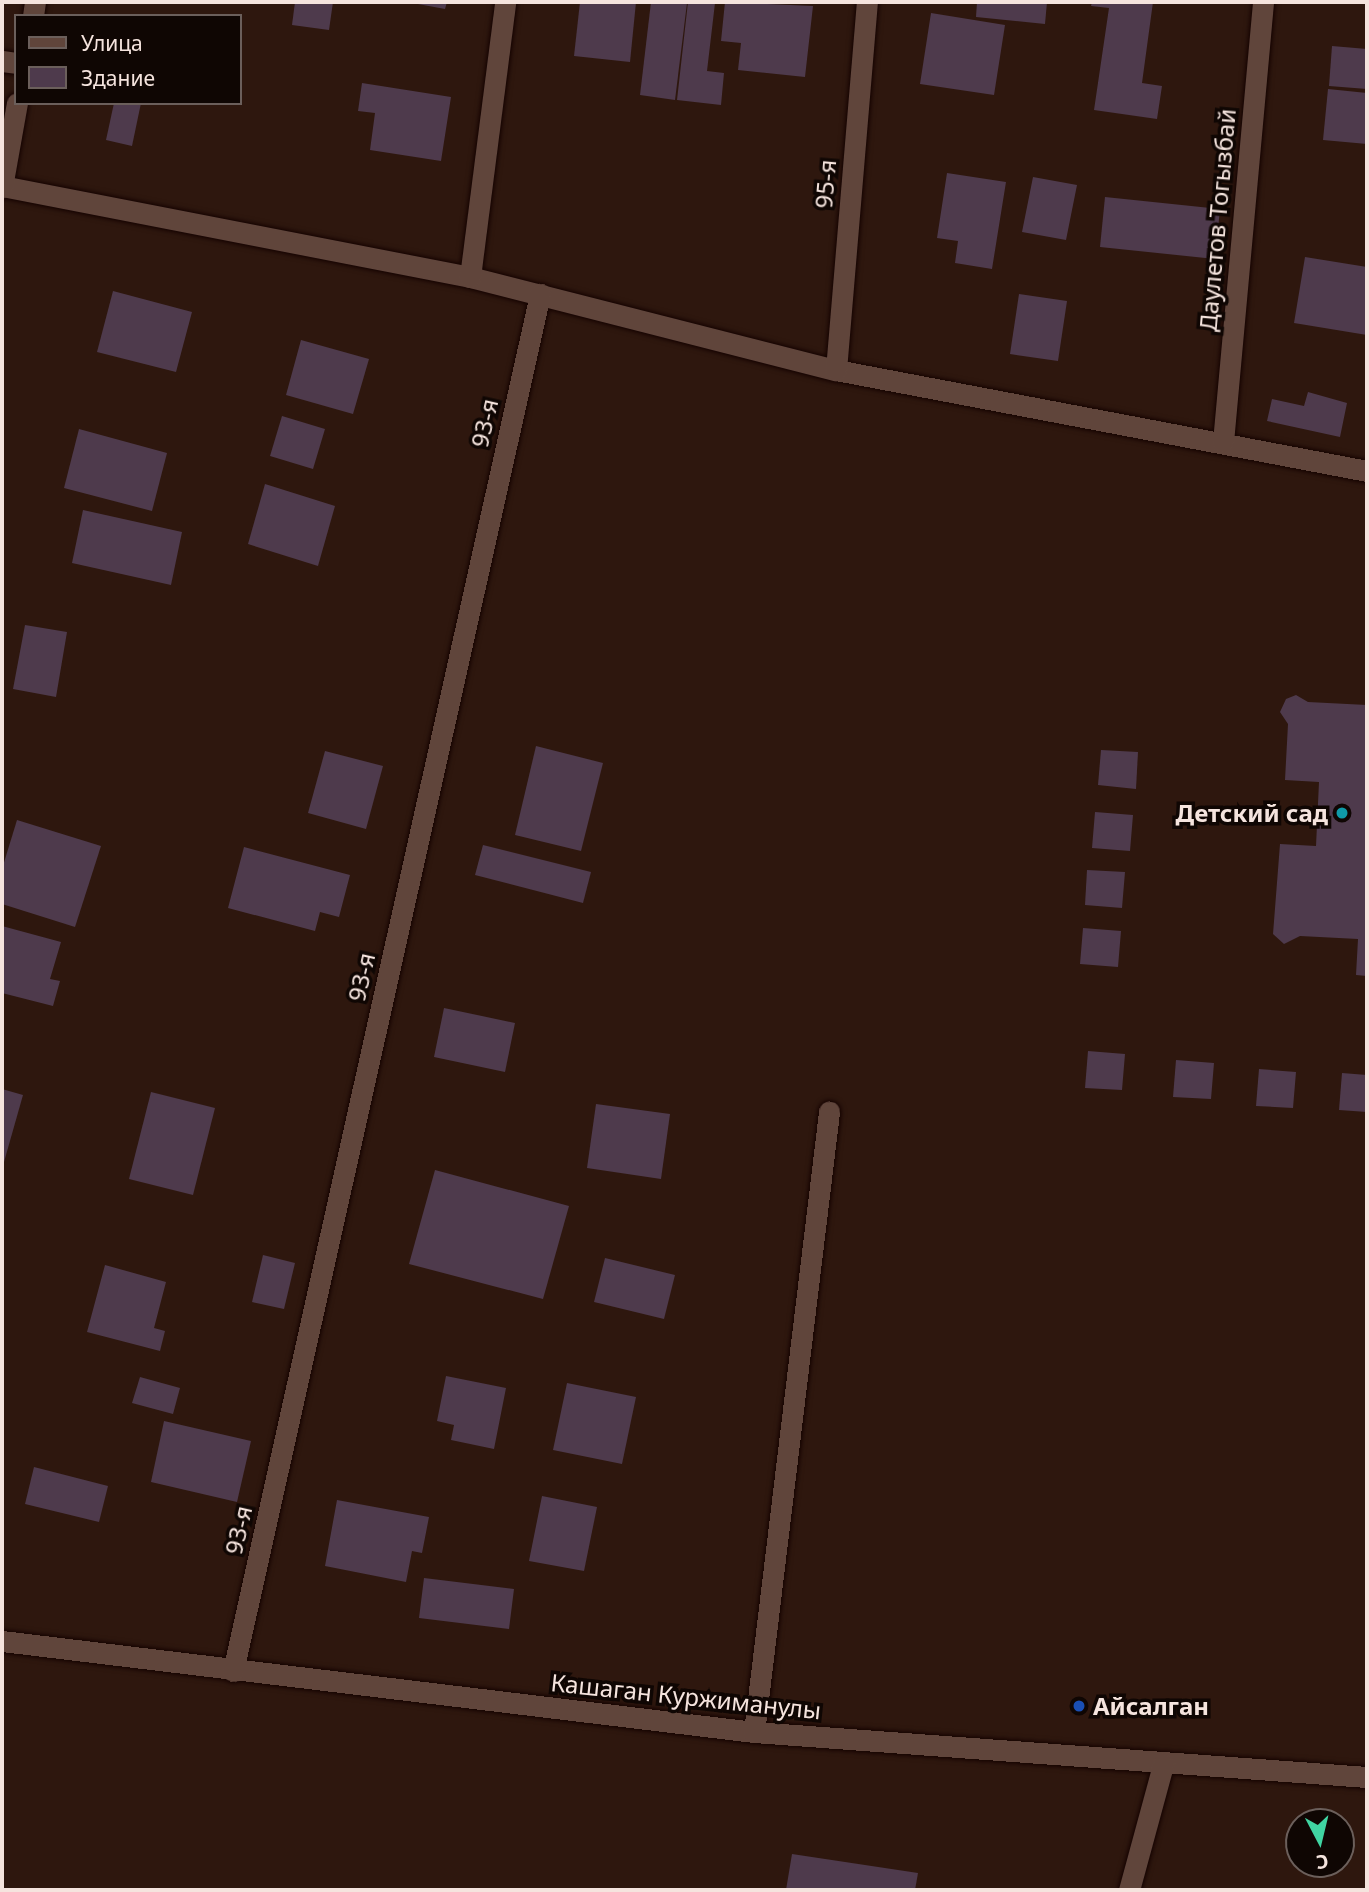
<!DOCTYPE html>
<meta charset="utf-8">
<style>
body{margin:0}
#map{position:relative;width:1369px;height:1892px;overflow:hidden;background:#2e170e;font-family:"Noto Sans",sans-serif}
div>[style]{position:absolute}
.building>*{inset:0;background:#4e3a4c}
.roads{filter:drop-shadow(0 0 2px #150300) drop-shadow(0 0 2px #150300)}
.minor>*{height:21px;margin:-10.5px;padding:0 10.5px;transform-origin:10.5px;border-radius:10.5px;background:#60453b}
.dots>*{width:19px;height:19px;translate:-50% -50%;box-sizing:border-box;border:4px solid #0f0603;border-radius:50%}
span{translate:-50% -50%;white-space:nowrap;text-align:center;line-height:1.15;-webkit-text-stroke:7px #0f0603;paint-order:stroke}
.street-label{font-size:24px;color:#f5e4de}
.poi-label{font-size:24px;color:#f5e4de;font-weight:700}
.right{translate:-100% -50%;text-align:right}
.left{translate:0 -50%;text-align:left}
.frame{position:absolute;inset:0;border:4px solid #f5e4de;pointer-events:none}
.legend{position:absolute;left:14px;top:14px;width:228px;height:91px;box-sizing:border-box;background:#0f0603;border:2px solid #6b5f5b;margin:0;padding:9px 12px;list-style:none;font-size:21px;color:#f5e4de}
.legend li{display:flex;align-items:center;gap:14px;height:35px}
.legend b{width:35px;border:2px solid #6b5f5b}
.north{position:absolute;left:1285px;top:1808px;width:70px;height:70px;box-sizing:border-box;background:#0f0603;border:2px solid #6b5f5b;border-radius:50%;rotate:173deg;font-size:19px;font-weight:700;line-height:28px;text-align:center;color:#f5e4de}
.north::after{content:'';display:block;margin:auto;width:24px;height:32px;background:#40d4a2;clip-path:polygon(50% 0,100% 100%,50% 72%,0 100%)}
</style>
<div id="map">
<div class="building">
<i style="clip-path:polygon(295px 2px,333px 2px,329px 30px,292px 25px)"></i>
<i style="clip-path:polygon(407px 2px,447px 2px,445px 9px)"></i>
<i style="clip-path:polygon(580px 2px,636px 2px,630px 62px,574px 56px)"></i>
<i style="clip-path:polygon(651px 2px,687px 3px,675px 100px,640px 95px)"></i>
<i style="clip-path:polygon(688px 2px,715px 3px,707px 71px,724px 73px,721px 105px,677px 100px)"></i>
<i style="clip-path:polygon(725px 2px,813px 6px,805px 77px,738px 70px,741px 43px,721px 41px)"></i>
<i style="clip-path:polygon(977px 2px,1047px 2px,1045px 24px,976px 17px)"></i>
<i style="clip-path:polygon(1092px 2px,1153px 2px,1142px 83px,1162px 86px,1157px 119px,1094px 110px,1109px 8px,1091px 6px)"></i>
<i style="clip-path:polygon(931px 13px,1005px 25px,994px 95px,920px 84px)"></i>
<i style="clip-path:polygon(1332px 46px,1367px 49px,1367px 89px,1329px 86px)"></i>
<i style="clip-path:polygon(362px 83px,451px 97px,441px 161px,370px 150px,375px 113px,358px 111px)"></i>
<i style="clip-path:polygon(1328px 89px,1367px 93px,1367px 144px,1323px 140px)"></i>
<i style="clip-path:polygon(114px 103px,141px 103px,132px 146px,106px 140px)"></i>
<i style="clip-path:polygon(947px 173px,1006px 182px,992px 269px,955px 263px,958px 241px,937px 238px)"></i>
<i style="clip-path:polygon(1033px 177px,1077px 185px,1066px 240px,1022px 232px)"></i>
<i style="clip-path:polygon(1105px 197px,1220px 209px,1215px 259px,1100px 247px)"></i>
<i style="clip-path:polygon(1305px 257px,1367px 267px,1367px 335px,1294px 323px)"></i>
<i style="clip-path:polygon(113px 291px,192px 312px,176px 372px,97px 352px)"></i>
<i style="clip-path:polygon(1019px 294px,1067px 301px,1058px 361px,1010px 354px)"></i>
<i style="clip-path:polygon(301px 340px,369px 359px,353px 414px,286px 395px)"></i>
<i style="clip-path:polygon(1308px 392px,1347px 403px,1340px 437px,1267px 421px,1272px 399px,1304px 406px)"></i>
<i style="clip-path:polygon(282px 416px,325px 429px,313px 469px,270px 456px)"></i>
<i style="clip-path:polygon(79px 429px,167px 453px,152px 511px,64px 488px)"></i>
<i style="clip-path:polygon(265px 484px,335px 506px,318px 566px,248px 544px)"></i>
<i style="clip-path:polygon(83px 510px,182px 532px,171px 585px,72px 563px)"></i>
<i style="clip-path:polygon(25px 625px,67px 632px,56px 697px,13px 689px)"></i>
<i style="clip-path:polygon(1296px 695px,1308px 702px,1367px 705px,1367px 976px,1356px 975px,1358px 939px,1300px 936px,1284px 944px,1273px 934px,1280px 844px,1316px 846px,1319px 782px,1285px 780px,1288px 724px,1280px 712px,1286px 699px)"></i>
<i style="clip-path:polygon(536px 746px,603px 763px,581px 851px,515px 835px)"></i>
<i style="clip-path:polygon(1101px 750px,1138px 752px,1136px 789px,1098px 785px)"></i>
<i style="clip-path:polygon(325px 751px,383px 766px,366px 829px,308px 813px)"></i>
<i style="clip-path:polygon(1095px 812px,1133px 815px,1130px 851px,1092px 848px)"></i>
<i style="clip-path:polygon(17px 820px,101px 846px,75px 927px,2px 904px,2px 869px)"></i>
<i style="clip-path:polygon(483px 845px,591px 872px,583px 903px,475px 875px)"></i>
<i style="clip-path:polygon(244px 847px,350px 875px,339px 917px,320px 912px,315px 931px,228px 908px)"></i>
<i style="clip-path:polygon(1087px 870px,1125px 872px,1122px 908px,1085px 905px)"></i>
<i style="clip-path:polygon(2px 926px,61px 942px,50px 979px,60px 981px,53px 1006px,2px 993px)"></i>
<i style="clip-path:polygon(1083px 928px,1121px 931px,1118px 967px,1080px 964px)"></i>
<i style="clip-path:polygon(444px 1008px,515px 1023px,505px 1072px,434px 1057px)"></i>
<i style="clip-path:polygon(1088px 1051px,1125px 1054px,1122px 1090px,1085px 1088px)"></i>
<i style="clip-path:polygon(1176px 1060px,1214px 1063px,1211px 1099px,1173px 1097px)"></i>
<i style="clip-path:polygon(1259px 1069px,1296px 1072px,1293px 1108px,1256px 1106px)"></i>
<i style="clip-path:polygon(1342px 1073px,1367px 1075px,1367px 1112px,1339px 1110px)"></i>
<i style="clip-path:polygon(2px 1089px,23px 1095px,4px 1162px,2px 1162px)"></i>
<i style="clip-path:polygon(151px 1092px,215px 1108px,193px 1195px,129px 1179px)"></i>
<i style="clip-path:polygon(596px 1104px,670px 1114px,661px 1179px,587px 1168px)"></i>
<i style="clip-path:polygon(435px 1170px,569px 1206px,543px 1299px,409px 1264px)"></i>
<i style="clip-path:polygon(263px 1255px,295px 1263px,284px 1309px,252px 1302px)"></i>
<i style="clip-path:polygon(605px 1258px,675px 1275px,664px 1319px,594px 1302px)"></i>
<i style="clip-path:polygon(105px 1265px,166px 1282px,154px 1328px,165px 1331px,160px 1351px,87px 1332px)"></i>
<i style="clip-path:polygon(446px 1376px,506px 1388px,494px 1449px,451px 1440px,454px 1425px,437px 1421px)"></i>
<i style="clip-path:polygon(140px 1377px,180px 1388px,173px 1414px,132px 1403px)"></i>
<i style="clip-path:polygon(567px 1383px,636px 1397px,622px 1464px,553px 1450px)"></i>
<i style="clip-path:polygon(164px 1421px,251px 1441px,237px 1502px,151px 1482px)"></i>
<i style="clip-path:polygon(34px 1467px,108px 1486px,99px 1522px,25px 1504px)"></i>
<i style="clip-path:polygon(542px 1496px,597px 1507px,584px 1571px,529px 1561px)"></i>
<i style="clip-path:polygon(337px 1500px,429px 1517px,422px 1553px,412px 1551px,406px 1582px,325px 1566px)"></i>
<i style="clip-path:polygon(424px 1578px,514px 1589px,509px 1629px,419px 1618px)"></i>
<i style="clip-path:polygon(792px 1854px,918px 1873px,915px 1890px,786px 1890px)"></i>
</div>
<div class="roads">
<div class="minor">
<i style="left:33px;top:16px;width:14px;rotate:-82deg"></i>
<i style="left:2px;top:61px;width:14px;rotate:8deg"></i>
<i style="left:2px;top:186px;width:477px;rotate:11deg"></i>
<i style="left:470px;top:277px;width:378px;rotate:14.3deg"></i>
<i style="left:836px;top:370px;width:541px;rotate:10.77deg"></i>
<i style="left:2px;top:187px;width:85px;rotate:-79.9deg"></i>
<i style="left:470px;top:277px;width:277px;rotate:-82.7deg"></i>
<i style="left:836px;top:370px;width:369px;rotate:-85.2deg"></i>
<i style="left:1223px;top:442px;width:442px;rotate:-84.8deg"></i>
<i style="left:2px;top:1641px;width:757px;rotate:6.9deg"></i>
<i style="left:754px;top:1732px;width:615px;rotate:4.2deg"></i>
<i style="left:233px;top:1671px;width:1411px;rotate:-77.43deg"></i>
<i style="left:754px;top:1732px;width:625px;rotate:-83.1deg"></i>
<i style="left:1129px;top:1890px;width:130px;rotate:-74.8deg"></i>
</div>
</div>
<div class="dots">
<i style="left:1342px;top:813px;background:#0f9aa8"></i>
<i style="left:1079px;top:1706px;background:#1a4fb4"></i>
</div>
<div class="street-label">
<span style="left:825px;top:184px;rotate:-85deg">95-я</span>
<span style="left:1217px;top:220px;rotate:-85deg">Даулетов Тогызбай</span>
<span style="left:484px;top:423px;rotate:-77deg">93-я</span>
<span style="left:361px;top:977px;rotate:-77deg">93-я</span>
<span style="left:238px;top:1530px;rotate:-77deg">93-я</span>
<span style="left:686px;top:1696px;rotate:6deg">Кашаган Куржиманулы</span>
</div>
<div class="poi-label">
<span class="right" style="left:1328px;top:813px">Детский сад</span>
<span class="left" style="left:1093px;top:1706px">Айсалган</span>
</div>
<div class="frame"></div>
<ul class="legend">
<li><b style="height:9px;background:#60453b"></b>Улица</li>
<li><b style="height:19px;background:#4e3a4c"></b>Здание</li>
</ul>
<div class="north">С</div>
</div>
